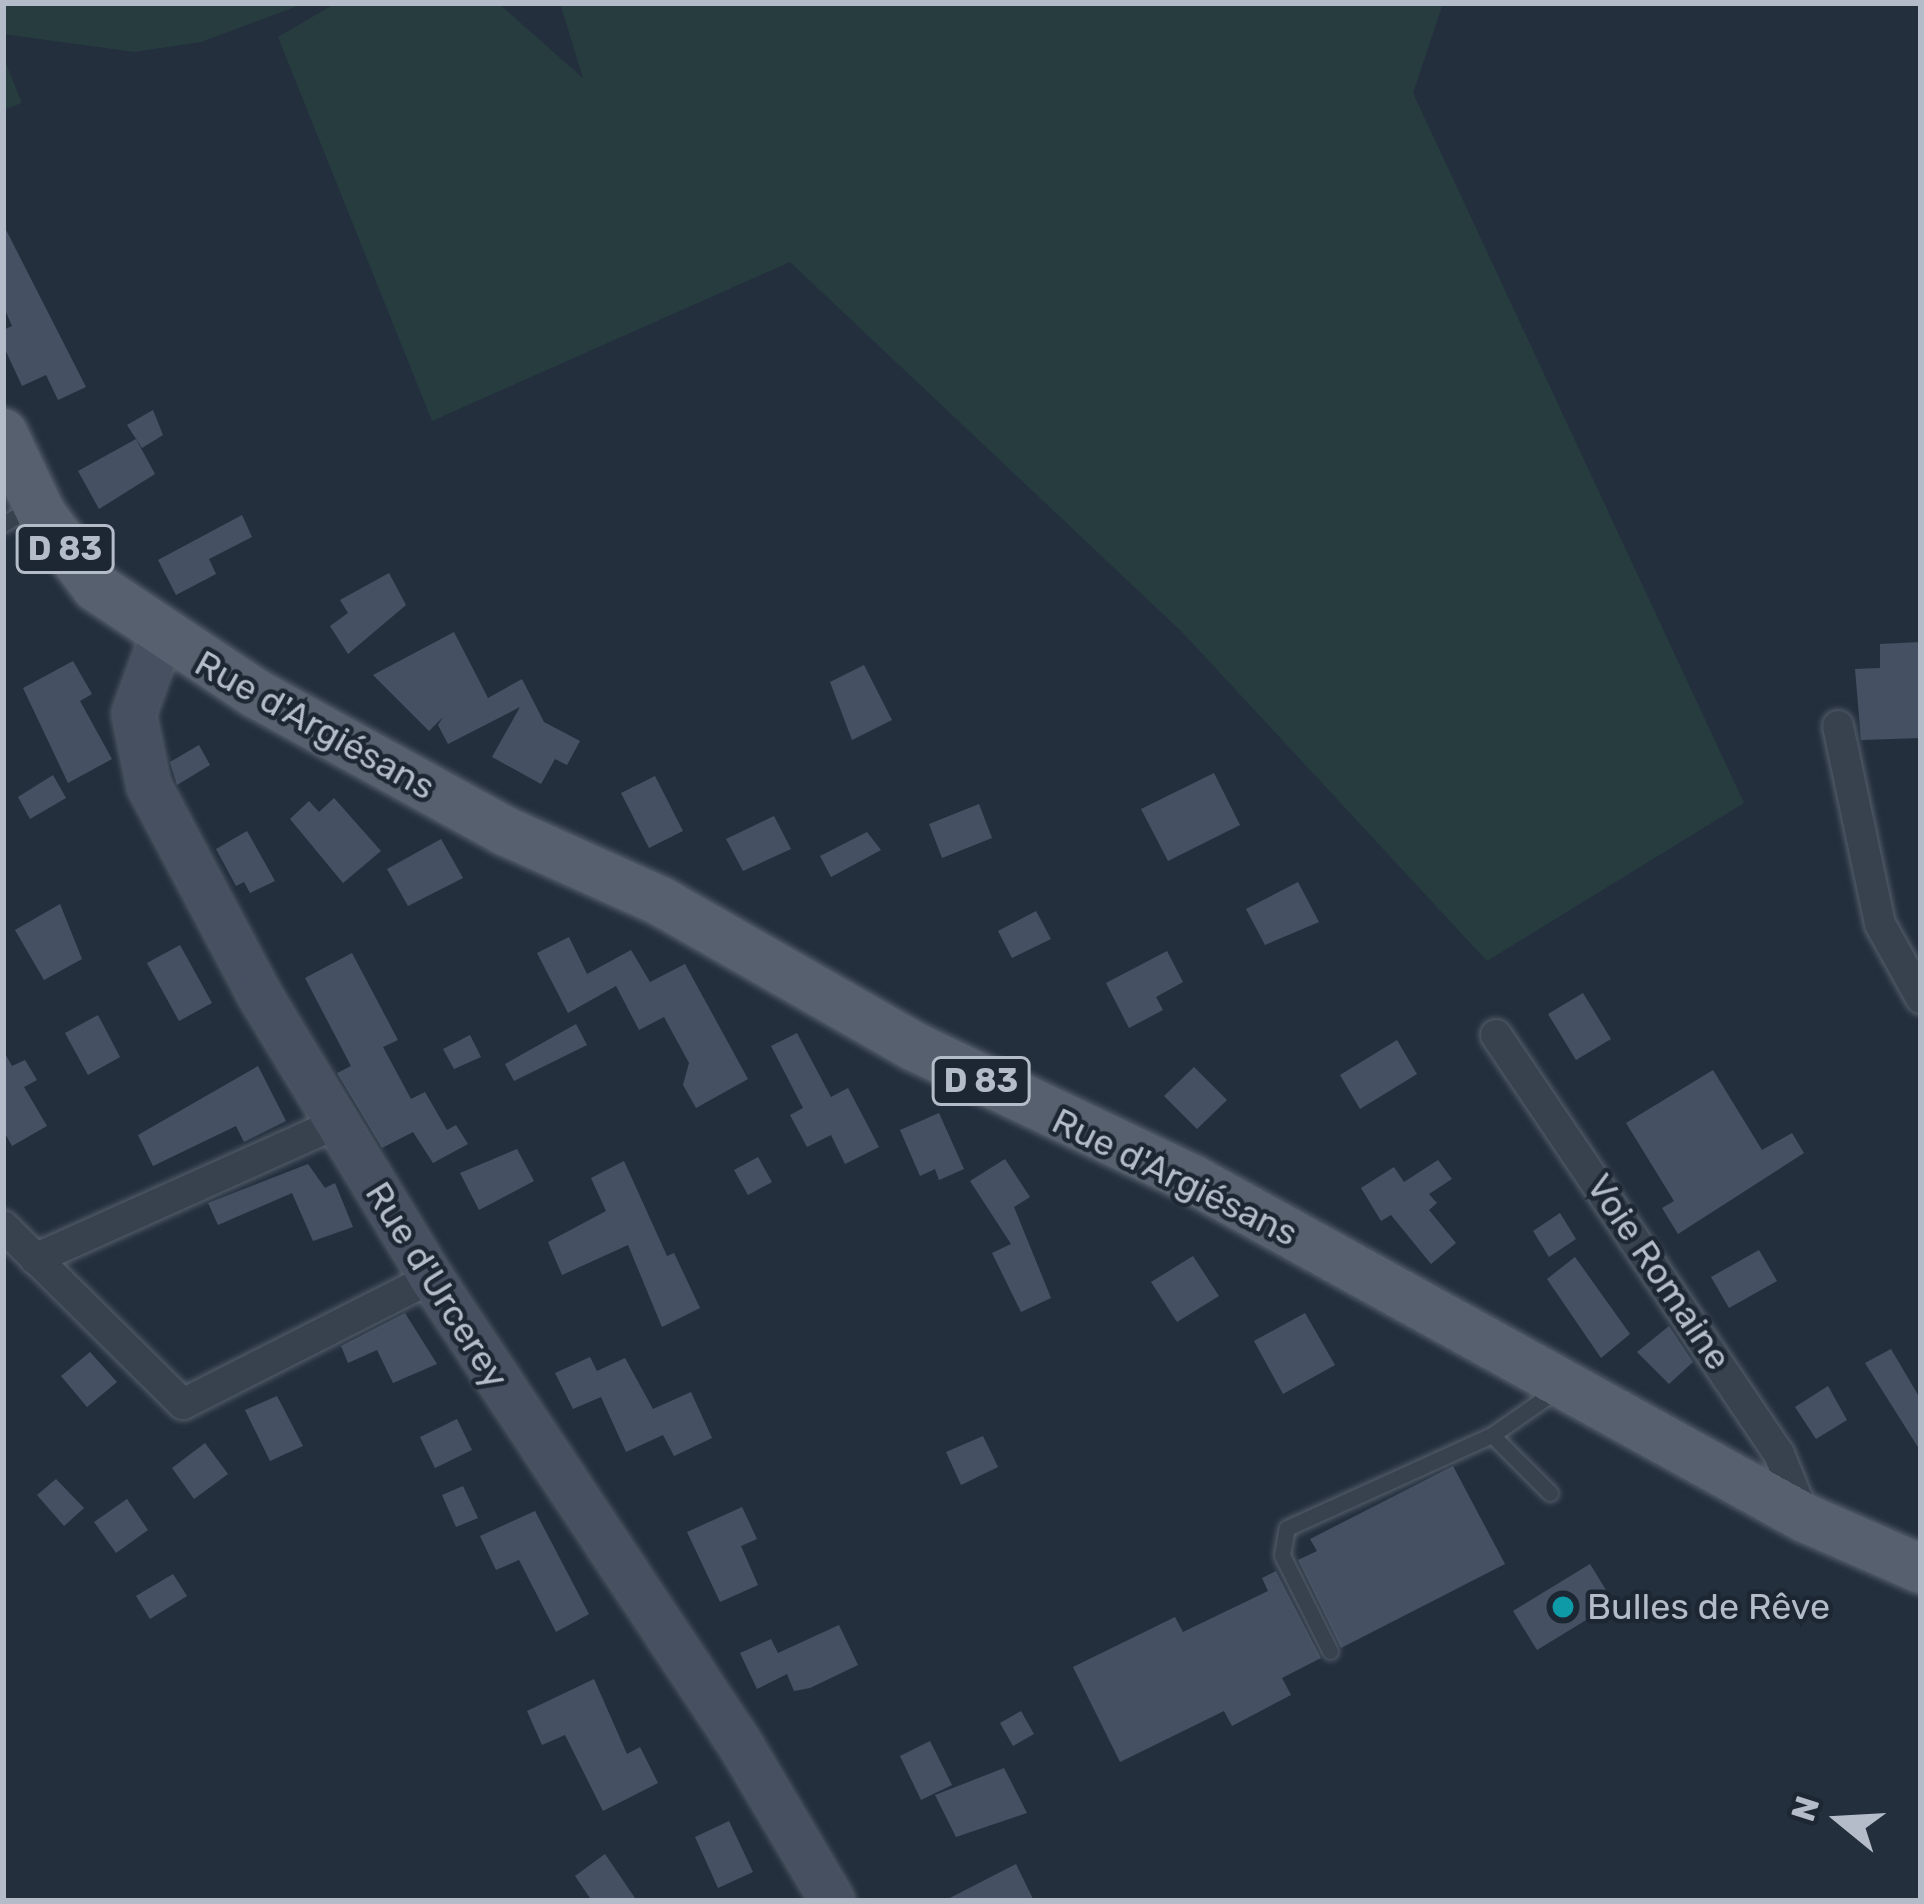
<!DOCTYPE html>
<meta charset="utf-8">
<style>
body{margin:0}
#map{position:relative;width:1924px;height:1904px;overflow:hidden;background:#242f3e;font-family:Rubik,sans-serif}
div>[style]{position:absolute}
.green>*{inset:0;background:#263c3f}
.building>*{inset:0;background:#455162}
.roads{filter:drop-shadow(0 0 3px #565f6c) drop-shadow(0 0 3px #565f6c)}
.lane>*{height:15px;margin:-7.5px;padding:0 7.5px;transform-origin:7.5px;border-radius:7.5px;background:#38414e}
.street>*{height:30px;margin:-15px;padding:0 15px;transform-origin:15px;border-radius:15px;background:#38414e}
.secondary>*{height:42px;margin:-21px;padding:0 21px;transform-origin:21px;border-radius:21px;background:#465061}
.primary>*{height:48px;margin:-24px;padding:0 24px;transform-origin:24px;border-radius:24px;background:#56606e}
.dots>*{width:33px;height:33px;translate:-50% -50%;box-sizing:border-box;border:6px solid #1d2633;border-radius:50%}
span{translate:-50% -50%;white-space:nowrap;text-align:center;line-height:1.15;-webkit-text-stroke:9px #1d2633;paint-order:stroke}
.shield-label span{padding:3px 9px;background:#1d2633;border:3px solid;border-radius:9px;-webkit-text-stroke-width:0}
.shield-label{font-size:33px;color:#b4bcc9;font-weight:700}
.street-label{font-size:36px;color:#b4bcc9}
.poi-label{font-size:36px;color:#b4bcc9}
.left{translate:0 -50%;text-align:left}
.frame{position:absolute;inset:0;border:6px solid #b4bcc9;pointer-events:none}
.north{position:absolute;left:1780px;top:1760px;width:120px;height:120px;-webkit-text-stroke:9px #1d2633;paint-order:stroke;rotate:288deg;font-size:33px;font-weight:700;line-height:48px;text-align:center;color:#b4bcc9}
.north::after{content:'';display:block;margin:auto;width:42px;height:54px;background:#b4bcc9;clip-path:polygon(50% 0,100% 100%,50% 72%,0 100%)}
</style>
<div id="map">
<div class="green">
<i style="clip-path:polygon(3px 3px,306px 3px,201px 42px,134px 52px,3px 34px)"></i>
<i style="clip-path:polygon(336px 3px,498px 3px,583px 78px,560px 3px,1443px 3px,1413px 93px,1744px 803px,1487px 961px,1183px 633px,790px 262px,432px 421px,278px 37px)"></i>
<i style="clip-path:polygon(3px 56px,22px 103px,3px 110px)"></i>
</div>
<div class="building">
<i style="clip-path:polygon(3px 224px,86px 387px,58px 400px,46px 375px,22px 386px,3px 345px,3px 330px,12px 326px,3px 305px)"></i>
<i style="clip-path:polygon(153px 410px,163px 435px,142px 448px,127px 425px)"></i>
<i style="clip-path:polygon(136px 439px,155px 474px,99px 509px,78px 471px)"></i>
<i style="clip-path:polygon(242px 515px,252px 537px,209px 559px,216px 574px,176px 595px,158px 560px)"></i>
<i style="clip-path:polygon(389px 573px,406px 605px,348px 654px,330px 626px,348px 613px,340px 600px)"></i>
<i style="clip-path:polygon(454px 632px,488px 698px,522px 679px,544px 722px,580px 741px,567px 765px,555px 759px,541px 784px,492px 757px,520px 707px,448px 744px,438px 725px,443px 717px,429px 731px,373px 675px)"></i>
<i style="clip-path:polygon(1921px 642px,1921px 738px,1861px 740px,1855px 669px,1880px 668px,1880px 644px)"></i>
<i style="clip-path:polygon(73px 661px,92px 694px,80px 701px,112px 759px,68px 783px,23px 688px)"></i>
<i style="clip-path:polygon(864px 665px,892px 720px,852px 740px,830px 682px)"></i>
<i style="clip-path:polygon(199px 745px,210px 765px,177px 785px,170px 762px)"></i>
<i style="clip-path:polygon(1214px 773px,1240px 825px,1168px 861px,1141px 809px)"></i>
<i style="clip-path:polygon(53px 775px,66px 798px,30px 819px,18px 797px)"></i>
<i style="clip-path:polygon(655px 776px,683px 831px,649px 848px,621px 793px)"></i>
<i style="clip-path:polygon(334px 798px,381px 851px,343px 883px,290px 819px,309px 801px,319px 812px)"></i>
<i style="clip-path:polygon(979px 804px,992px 838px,942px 858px,929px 824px)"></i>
<i style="clip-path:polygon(774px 816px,791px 849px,743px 871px,726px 839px)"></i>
<i style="clip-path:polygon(247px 831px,275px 881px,250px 893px,244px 882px,236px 886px,216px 849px)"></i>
<i style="clip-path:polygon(867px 832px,881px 850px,831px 877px,820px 856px)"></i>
<i style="clip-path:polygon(441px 839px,463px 878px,408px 906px,387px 869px)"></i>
<i style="clip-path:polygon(1298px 882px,1319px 922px,1265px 945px,1246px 909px)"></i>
<i style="clip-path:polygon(60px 904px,82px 959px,44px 980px,15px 930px)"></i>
<i style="clip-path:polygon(1036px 911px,1051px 939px,1012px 958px,998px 931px)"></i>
<i style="clip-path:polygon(569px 937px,587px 974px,631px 950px,650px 982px,685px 964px,748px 1079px,696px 1108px,683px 1085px,689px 1063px,664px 1017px,639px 1030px,616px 986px,568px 1013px,537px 953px)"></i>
<i style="clip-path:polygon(180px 945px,212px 1003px,179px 1021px,147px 963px)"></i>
<i style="clip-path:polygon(1167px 951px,1183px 982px,1156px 997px,1163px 1010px,1129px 1028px,1106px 983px)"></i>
<i style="clip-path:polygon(352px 953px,398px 1040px,383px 1047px,411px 1099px,425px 1092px,447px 1130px,456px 1125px,468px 1144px,433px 1163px,413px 1132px,382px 1148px,337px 1073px,351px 1066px,305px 978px)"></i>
<i style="clip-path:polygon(1583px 993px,1611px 1039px,1576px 1060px,1548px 1014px)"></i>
<i style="clip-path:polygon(98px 1015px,120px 1057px,88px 1075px,65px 1033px)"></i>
<i style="clip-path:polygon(576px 1024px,587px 1045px,514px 1081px,505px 1064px)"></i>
<i style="clip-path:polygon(797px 1033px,831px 1097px,848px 1088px,879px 1147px,845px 1164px,831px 1135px,807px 1147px,790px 1115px,803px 1108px,771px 1046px)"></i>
<i style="clip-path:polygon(470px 1035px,481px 1057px,454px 1069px,443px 1049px)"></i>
<i style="clip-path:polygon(1397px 1040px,1417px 1074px,1360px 1109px,1340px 1075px)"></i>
<i style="clip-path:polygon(3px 1050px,12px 1066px,25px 1060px,37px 1080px,24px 1087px,47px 1126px,12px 1146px,3px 1130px)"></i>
<i style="clip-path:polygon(258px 1066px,286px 1121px,244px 1142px,236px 1126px,153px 1166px,138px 1135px)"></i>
<i style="clip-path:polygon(1194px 1067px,1227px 1100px,1197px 1129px,1164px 1096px)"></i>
<i style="clip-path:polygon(1713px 1070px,1762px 1150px,1792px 1133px,1804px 1153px,1678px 1234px,1662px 1208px,1674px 1201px,1626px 1123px)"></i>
<i style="clip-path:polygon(939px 1113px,964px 1169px,939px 1180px,935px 1169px,920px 1176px,900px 1130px)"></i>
<i style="clip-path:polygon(517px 1149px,534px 1181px,479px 1210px,460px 1173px)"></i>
<i style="clip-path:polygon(758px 1157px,772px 1182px,748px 1195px,734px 1170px)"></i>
<i style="clip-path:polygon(1005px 1159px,1030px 1197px,1014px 1207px,1051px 1298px,1021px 1312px,992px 1253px,1011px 1244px,970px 1181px)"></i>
<i style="clip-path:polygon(1438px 1160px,1452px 1179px,1429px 1194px,1437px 1203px,1429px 1210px,1456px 1243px,1431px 1264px,1391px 1215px,1381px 1221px,1361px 1188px,1394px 1167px,1404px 1182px)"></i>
<i style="clip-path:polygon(624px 1161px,667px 1256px,674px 1253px,700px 1308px,662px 1327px,628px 1245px,562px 1275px,548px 1242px,606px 1211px,591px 1178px)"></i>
<i style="clip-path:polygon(308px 1164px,325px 1188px,335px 1183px,353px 1227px,313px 1241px,292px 1193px,218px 1225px,208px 1203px)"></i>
<i style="clip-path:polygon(1560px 1213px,1576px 1239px,1549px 1257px,1533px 1231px)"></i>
<i style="clip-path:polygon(1759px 1250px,1777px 1281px,1729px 1308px,1711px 1277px)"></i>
<i style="clip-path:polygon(1193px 1256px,1219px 1296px,1177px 1322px,1151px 1282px)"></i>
<i style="clip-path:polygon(1575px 1257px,1630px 1334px,1601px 1358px,1547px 1279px)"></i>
<i style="clip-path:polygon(405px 1313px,437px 1364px,393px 1383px,377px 1350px,348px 1363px,341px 1346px)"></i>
<i style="clip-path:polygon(1305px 1313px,1335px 1365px,1283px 1394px,1254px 1341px)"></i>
<i style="clip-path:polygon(1669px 1326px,1693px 1362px,1669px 1384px,1637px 1352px)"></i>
<i style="clip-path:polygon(1891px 1349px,1921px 1400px,1921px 1452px,1865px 1363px)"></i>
<i style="clip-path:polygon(90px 1352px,117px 1382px,87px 1407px,61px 1376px)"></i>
<i style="clip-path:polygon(590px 1357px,597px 1371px,625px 1358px,653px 1409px,691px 1392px,712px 1438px,674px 1456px,663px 1435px,626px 1452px,601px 1397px,573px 1409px,555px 1373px)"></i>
<i style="clip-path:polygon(1828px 1386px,1847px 1420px,1816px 1439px,1795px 1407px)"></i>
<i style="clip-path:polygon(277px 1396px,303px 1446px,270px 1461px,245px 1410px)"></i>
<i style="clip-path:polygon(457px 1419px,472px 1450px,435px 1468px,420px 1437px)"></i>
<i style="clip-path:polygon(983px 1436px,998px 1467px,961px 1485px,946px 1452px)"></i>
<i style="clip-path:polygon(205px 1443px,228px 1474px,194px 1499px,172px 1468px)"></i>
<i style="clip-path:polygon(1453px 1466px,1505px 1564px,1341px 1648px,1298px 1560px,1317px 1551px,1310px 1539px)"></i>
<i style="clip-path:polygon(56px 1479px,84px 1508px,64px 1526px,37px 1495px)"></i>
<i style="clip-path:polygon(463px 1486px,478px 1518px,456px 1527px,442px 1495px)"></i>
<i style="clip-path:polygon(127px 1499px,148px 1530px,116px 1553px,94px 1522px)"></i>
<i style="clip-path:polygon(742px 1507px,757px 1539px,741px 1546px,758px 1585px,720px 1602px,687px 1532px)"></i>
<i style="clip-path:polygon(535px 1511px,589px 1614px,556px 1632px,519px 1560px,496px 1570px,480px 1536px)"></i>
<i style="clip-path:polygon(1590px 1564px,1614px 1603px,1537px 1650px,1513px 1611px)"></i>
<i style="clip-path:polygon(1276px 1571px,1321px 1658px,1282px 1678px,1291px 1695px,1232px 1726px,1224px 1711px,1120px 1762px,1073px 1667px,1175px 1617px,1183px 1632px,1268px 1591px,1262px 1578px)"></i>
<i style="clip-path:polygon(173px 1574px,187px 1596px,150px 1619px,136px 1596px)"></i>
<i style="clip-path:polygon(839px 1625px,858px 1665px,810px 1688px,794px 1691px,787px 1674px,757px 1689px,740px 1653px,771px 1639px,778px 1653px)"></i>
<i style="clip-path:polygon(594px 1679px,627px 1754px,640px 1747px,658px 1783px,603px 1811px,565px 1735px,542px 1745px,527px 1711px)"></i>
<i style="clip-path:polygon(1021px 1711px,1034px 1734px,1013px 1746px,1000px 1723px)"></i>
<i style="clip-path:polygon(930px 1741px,952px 1785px,921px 1800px,900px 1756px)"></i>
<i style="clip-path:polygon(1004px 1768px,1027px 1813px,956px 1837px,935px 1795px)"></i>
<i style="clip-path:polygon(729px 1821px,753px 1872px,718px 1888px,695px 1837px)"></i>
<i style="clip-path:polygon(605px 1854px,637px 1901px,592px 1901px,575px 1876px)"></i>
<i style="clip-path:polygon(1016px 1864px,1034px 1901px,944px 1901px)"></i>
</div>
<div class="roads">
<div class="lane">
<i style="left:3px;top:524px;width:30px;rotate:-30deg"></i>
<i style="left:1492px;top:1435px;width:82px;rotate:45deg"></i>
<i style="left:1330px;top:1651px;width:107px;rotate:-116.6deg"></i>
<i style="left:1282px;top:1555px;width:27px;rotate:-80deg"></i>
<i style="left:1287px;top:1528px;width:225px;rotate:-24.4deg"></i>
<i style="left:1492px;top:1435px;width:80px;rotate:-34.9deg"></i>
</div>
<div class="street">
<i style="left:1838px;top:726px;width:202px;rotate:78deg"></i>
<i style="left:1880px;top:924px;width:85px;rotate:61deg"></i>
<i style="left:1496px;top:1035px;width:506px;rotate:55.96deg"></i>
<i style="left:1779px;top:1454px;width:69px;rotate:67.9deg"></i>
<i style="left:3px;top:1226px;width:253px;rotate:44.7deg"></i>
<i style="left:183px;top:1404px;width:278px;rotate:-26.9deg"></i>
<i style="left:35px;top:1259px;width:329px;rotate:-24.2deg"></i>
</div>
<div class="secondary">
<i style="left:162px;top:637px;width:82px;rotate:110deg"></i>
<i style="left:134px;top:714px;width:74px;rotate:78.2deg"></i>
<i style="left:149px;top:786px;width:235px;rotate:62.1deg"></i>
<i style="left:259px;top:994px;width:332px;rotate:58.8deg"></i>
<i style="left:431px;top:1278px;width:559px;rotate:56.45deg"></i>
<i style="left:740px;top:1744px;width:182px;rotate:59.4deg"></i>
</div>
<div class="primary">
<i style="left:3px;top:433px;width:91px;rotate:64.6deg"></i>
<i style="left:42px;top:515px;width:90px;rotate:53.1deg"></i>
<i style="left:96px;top:587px;width:191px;rotate:33.7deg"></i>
<i style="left:255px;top:693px;width:286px;rotate:28.9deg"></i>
<i style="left:505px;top:831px;width:172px;rotate:24.3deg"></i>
<i style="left:662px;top:902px;width:289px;rotate:29.8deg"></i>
<i style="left:913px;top:1046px;width:309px;rotate:25.5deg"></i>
<i style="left:1192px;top:1179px;width:700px;rotate:28.94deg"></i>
<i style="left:1805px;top:1518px;width:127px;rotate:23.7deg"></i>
</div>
</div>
<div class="dots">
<i style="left:1563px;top:1607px;background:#0f9aa8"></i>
</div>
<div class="shield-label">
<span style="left:65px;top:549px">D 83</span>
<span style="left:981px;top:1081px">D 83</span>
</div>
<div class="street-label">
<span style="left:315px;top:725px;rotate:29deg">Rue d'Argiésans</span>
<span style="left:1175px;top:1177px;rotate:26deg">Rue d'Argiésans</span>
<span style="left:1659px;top:1272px;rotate:56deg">Voie Romaine</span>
<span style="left:437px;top:1285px;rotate:58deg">Rue d'Urcerey</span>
</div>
<div class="poi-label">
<span class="left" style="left:1587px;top:1607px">Bulles de Rêve</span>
</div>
<div class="frame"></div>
<div class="north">N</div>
</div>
